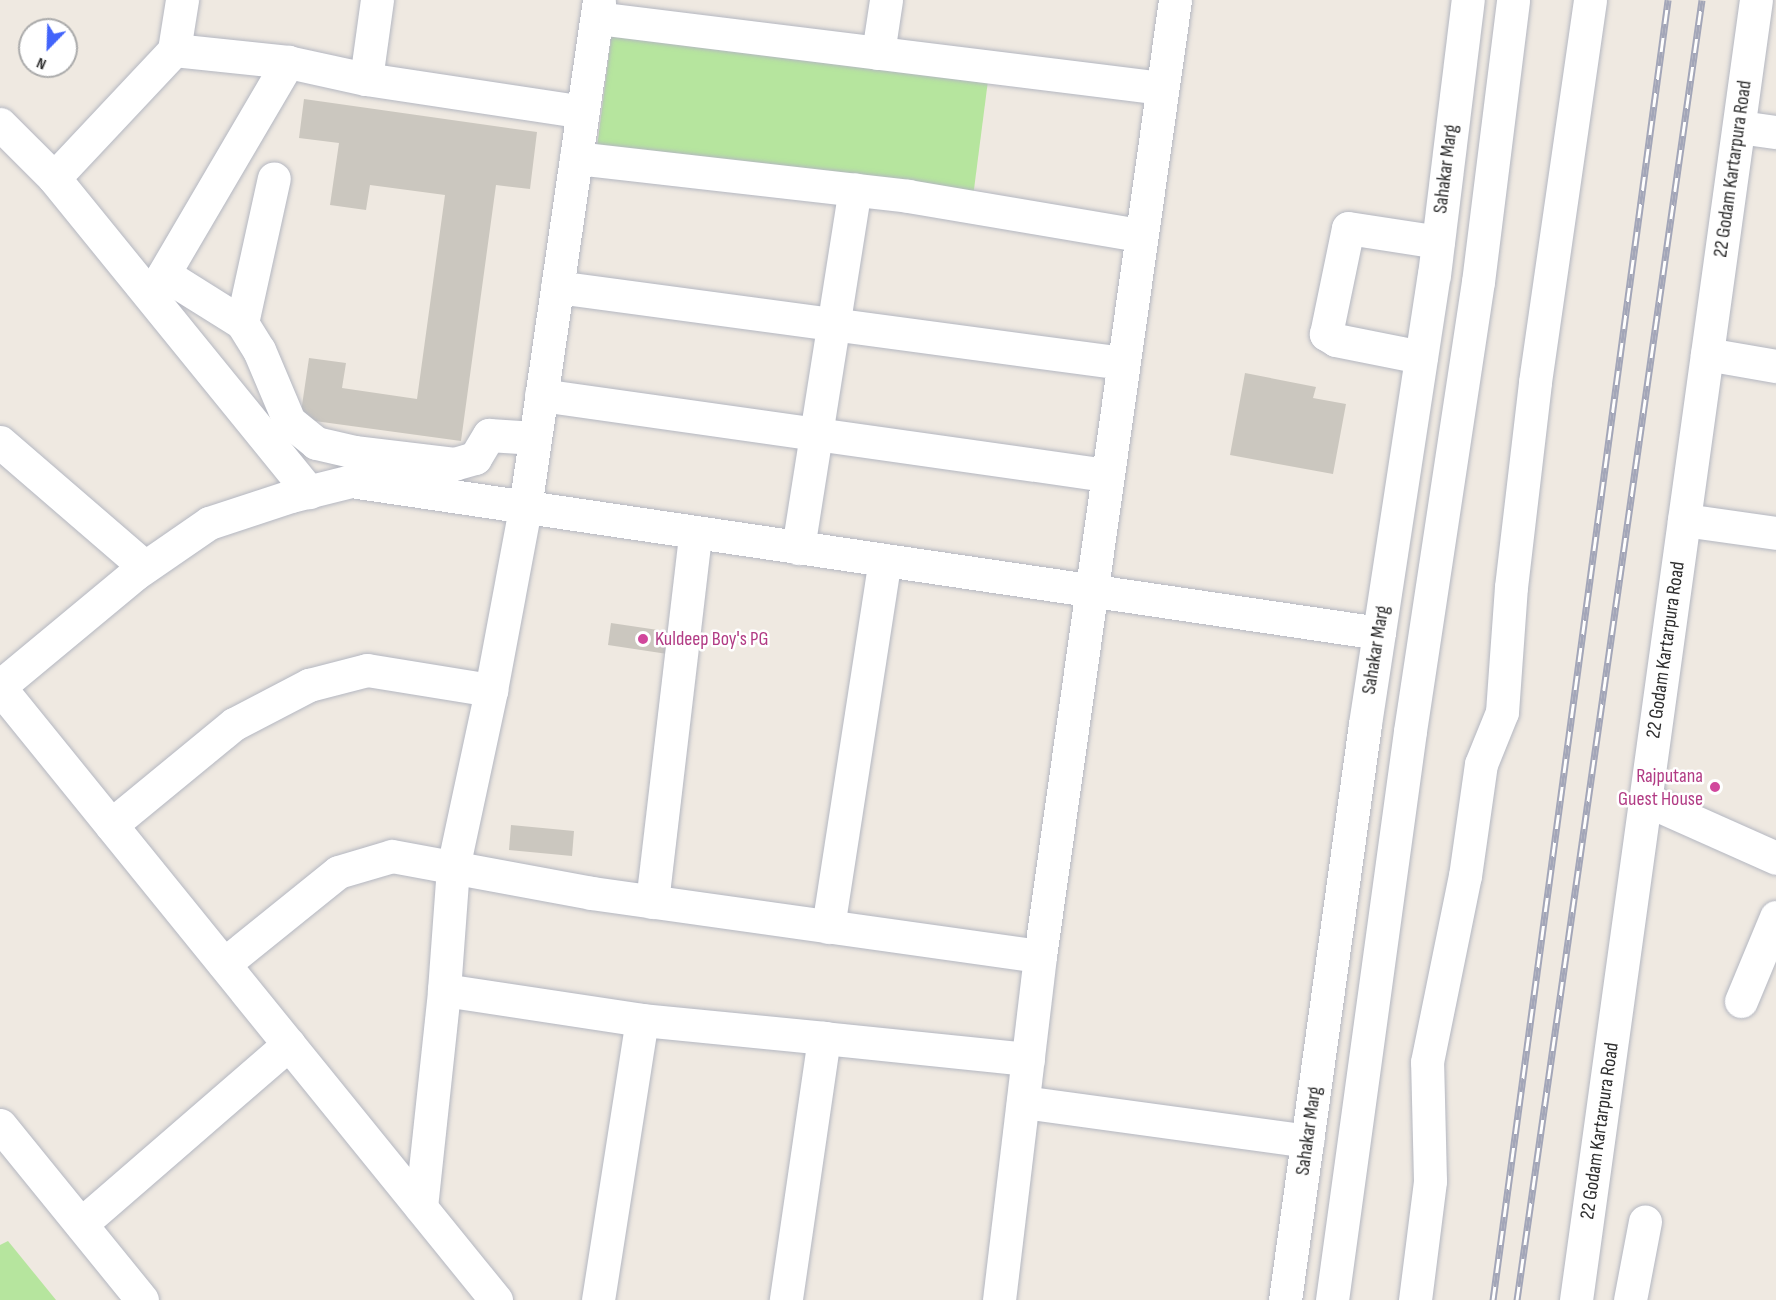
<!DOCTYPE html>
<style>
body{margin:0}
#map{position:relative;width:1776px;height:1300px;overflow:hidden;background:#efe9e1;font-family:"Sofia Sans Condensed",sans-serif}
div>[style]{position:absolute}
.green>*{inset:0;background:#b6e59e}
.building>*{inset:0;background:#cbc7bf}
.roads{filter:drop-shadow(0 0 2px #b4b7c1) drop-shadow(0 0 2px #b4b7c1)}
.minor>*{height:33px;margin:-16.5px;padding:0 16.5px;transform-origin:16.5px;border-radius:16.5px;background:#fff}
.rail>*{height:7px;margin-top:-3.5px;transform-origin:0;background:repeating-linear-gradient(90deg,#fff 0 14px,#a3a6b8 0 28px);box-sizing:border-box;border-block:2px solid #a3a6b8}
.dots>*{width:16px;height:16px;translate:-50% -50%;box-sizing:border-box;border:3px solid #fff;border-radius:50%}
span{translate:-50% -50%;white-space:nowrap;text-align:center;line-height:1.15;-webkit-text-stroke:5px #fff;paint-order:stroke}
.street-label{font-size:20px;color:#2e2e2e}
.hotel-label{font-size:20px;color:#b23c85}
.left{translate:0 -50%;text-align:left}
.right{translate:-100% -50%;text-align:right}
.north{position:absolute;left:18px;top:18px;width:60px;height:60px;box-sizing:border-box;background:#fff;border:2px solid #ababab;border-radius:50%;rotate:203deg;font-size:16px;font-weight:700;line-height:24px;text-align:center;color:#2e2e2e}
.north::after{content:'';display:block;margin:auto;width:21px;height:27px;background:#4264fb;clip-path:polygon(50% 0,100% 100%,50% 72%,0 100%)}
</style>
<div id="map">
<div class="green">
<i style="clip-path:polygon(614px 16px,990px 65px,973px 197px,597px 147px)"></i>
<i style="clip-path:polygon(8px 1241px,56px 1300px,0 1300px,0 1245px)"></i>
</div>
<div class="building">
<i style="clip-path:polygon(304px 99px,537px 132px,530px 189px,496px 185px,461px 441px,300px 419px,309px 358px,346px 363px,342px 388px,417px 399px,445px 195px,370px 185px,366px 210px,330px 205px,339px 143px,299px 138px)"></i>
<i style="clip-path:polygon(1245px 373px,1316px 387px,1313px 398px,1346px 404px,1333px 474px,1230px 455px)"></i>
<i style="clip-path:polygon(611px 623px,678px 633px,674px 655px,608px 645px)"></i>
<i style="clip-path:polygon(511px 825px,574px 831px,572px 856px,509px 850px)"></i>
</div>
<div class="roads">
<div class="minor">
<i style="left:597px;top:18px;width:568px;rotate:7.07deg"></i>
<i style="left:174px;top:50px;width:51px;rotate:-80.9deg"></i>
<i style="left:878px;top:53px;width:54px;rotate:-81.4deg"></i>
<i style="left:366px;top:79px;width:80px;rotate:-82.1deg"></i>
<i style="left:0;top:124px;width:76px;rotate:45deg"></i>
<i style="left:54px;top:178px;width:405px;rotate:50.9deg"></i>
<i style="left:1739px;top:127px;width:37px;rotate:8deg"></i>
<i style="left:576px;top:158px;width:334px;rotate:6.5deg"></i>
<i style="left:908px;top:196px;width:234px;rotate:9.6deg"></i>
<i style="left:54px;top:178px;width:175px;rotate:-46.8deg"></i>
<i style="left:174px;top:50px;width:115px;rotate:6deg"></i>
<i style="left:288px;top:62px;width:80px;rotate:12.3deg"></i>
<i style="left:366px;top:79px;width:219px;rotate:8.6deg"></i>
<i style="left:164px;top:274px;width:92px;rotate:32.1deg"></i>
<i style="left:242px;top:323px;width:32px;rotate:58deg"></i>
<i style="left:259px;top:350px;width:77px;rotate:67.1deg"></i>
<i style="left:289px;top:421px;width:35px;rotate:39deg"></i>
<i style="left:316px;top:443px;width:39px;rotate:13deg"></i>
<i style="left:354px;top:452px;width:101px;rotate:6.8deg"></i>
<i style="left:454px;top:464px;width:22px;rotate:-16deg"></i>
<i style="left:475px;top:458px;width:27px;rotate:-59deg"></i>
<i style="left:489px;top:435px;width:46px;rotate:3.7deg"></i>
<i style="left:557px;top:287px;width:570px;rotate:7.66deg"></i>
<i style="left:153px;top:292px;width:267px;rotate:-59.6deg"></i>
<i style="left:242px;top:323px;width:148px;rotate:-77.6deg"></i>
<i style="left:1707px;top:354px;width:70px;rotate:9.9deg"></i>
<i style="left:1421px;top:357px;width:87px;rotate:-168.7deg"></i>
<i style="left:1336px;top:340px;width:12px;rotate:-149deg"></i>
<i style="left:1326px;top:334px;width:108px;rotate:-78.3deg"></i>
<i style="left:1348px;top:228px;width:91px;rotate:8.8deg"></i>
<i style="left:541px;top:395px;width:571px;rotate:8.06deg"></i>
<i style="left:0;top:442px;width:191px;rotate:40.8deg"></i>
<i style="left:1684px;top:520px;width:93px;rotate:8deg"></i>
<i style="left:798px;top:548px;width:363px;rotate:-81deg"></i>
<i style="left:0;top:686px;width:175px;rotate:-39.7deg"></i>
<i style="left:135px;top:574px;width:90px;rotate:-34.6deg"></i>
<i style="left:209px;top:523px;width:86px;rotate:-18.2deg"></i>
<i style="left:291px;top:496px;width:62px;rotate:-14deg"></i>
<i style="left:351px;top:481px;width:1039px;rotate:8.41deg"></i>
<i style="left:0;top:688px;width:788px;rotate:50.98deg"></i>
<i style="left:1646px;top:800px;width:142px;rotate:24deg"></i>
<i style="left:111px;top:825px;width:159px;rotate:-39.4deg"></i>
<i style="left:234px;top:724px;width:85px;rotate:-27.5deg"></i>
<i style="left:309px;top:685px;width:60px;rotate:-14.5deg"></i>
<i style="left:367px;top:670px;width:126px;rotate:9.2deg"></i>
<i style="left:491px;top:690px;width:185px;rotate:-79.4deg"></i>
<i style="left:525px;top:508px;width:513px;rotate:-81.71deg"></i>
<i style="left:652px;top:902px;width:371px;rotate:-83.3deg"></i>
<i style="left:828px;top:927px;width:371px;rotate:-81.2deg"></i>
<i style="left:224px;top:964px;width:146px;rotate:-38.9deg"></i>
<i style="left:338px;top:872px;width:56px;rotate:-16.5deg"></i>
<i style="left:392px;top:856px;width:202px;rotate:10.5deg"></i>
<i style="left:591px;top:893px;width:453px;rotate:8deg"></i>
<i style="left:444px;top:990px;width:122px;rotate:-85.8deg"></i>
<i style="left:453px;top:868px;width:182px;rotate:-77.9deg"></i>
<i style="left:1741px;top:1001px;width:91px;rotate:-67.4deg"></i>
<i style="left:824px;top:1038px;width:205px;rotate:5.9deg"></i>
<i style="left:1023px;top:1102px;width:287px;rotate:7.8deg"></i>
<i style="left:0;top:1125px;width:225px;rotate:50.9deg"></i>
<i style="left:421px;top:1207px;width:218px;rotate:-83.9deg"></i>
<i style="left:444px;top:990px;width:200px;rotate:8.6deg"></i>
<i style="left:81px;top:1224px;width:275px;rotate:-40.9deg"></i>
<i style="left:598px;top:1300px;width:283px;rotate:-81.1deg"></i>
<i style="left:642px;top:1020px;width:183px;rotate:5.6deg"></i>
<i style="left:824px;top:1038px;width:265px;rotate:98.3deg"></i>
<i style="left:999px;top:1300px;width:346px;rotate:-83.2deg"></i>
<i style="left:1040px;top:956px;width:965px;rotate:-81.96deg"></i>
<i style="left:1285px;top:1300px;width:582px;rotate:-82.09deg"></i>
<i style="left:1365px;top:724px;width:454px;rotate:-81.3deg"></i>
<i style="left:1434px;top:275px;width:277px;rotate:-83deg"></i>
<i style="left:1332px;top:1300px;width:574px;rotate:-82.19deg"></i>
<i style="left:1410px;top:731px;width:454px;rotate:-81.4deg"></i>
<i style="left:1478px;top:282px;width:284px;rotate:-82.9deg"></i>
<i style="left:1415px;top:1300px;width:120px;rotate:-82.8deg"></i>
<i style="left:1430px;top:1181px;width:119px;rotate:-91.4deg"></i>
<i style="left:1427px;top:1062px;width:190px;rotate:-78.5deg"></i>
<i style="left:1465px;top:876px;width:113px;rotate:-81.9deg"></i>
<i style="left:1481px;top:764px;width:56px;rotate:-68deg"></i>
<i style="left:1502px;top:712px;width:125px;rotate:-85.9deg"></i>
<i style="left:1511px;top:587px;width:206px;rotate:-83.3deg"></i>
<i style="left:1535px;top:382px;width:386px;rotate:-81.8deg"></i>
<i style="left:1576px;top:1300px;width:1312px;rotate:-82.12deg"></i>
<i style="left:1630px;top:1300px;width:80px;rotate:-79.2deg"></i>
</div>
</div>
<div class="rail">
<i style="left:1493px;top:1300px;width:1312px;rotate:-82.33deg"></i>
<i style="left:1517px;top:1300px;width:1313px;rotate:-81.9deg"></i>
</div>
<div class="dots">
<i style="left:643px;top:639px;background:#d1479c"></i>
<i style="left:1715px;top:787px;background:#d1479c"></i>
</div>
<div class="street-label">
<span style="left:1446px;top:169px;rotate:-83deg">Sahakar Marg</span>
<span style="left:1733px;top:169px;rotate:-82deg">22 Godam Kartarpura Road</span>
<span style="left:1376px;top:650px;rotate:-81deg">Sahakar Marg</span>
<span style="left:1666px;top:650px;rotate:-82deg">22 Godam Kartarpura Road</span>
<span style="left:1309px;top:1131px;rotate:-82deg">Sahakar Marg</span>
<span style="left:1600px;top:1131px;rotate:-82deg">22 Godam Kartarpura Road</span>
</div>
<div class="hotel-label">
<span class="left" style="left:655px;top:639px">Kuldeep Boy's PG</span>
<span class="right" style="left:1703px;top:788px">Rajputana<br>Guest House</span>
</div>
<div class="north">N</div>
</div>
